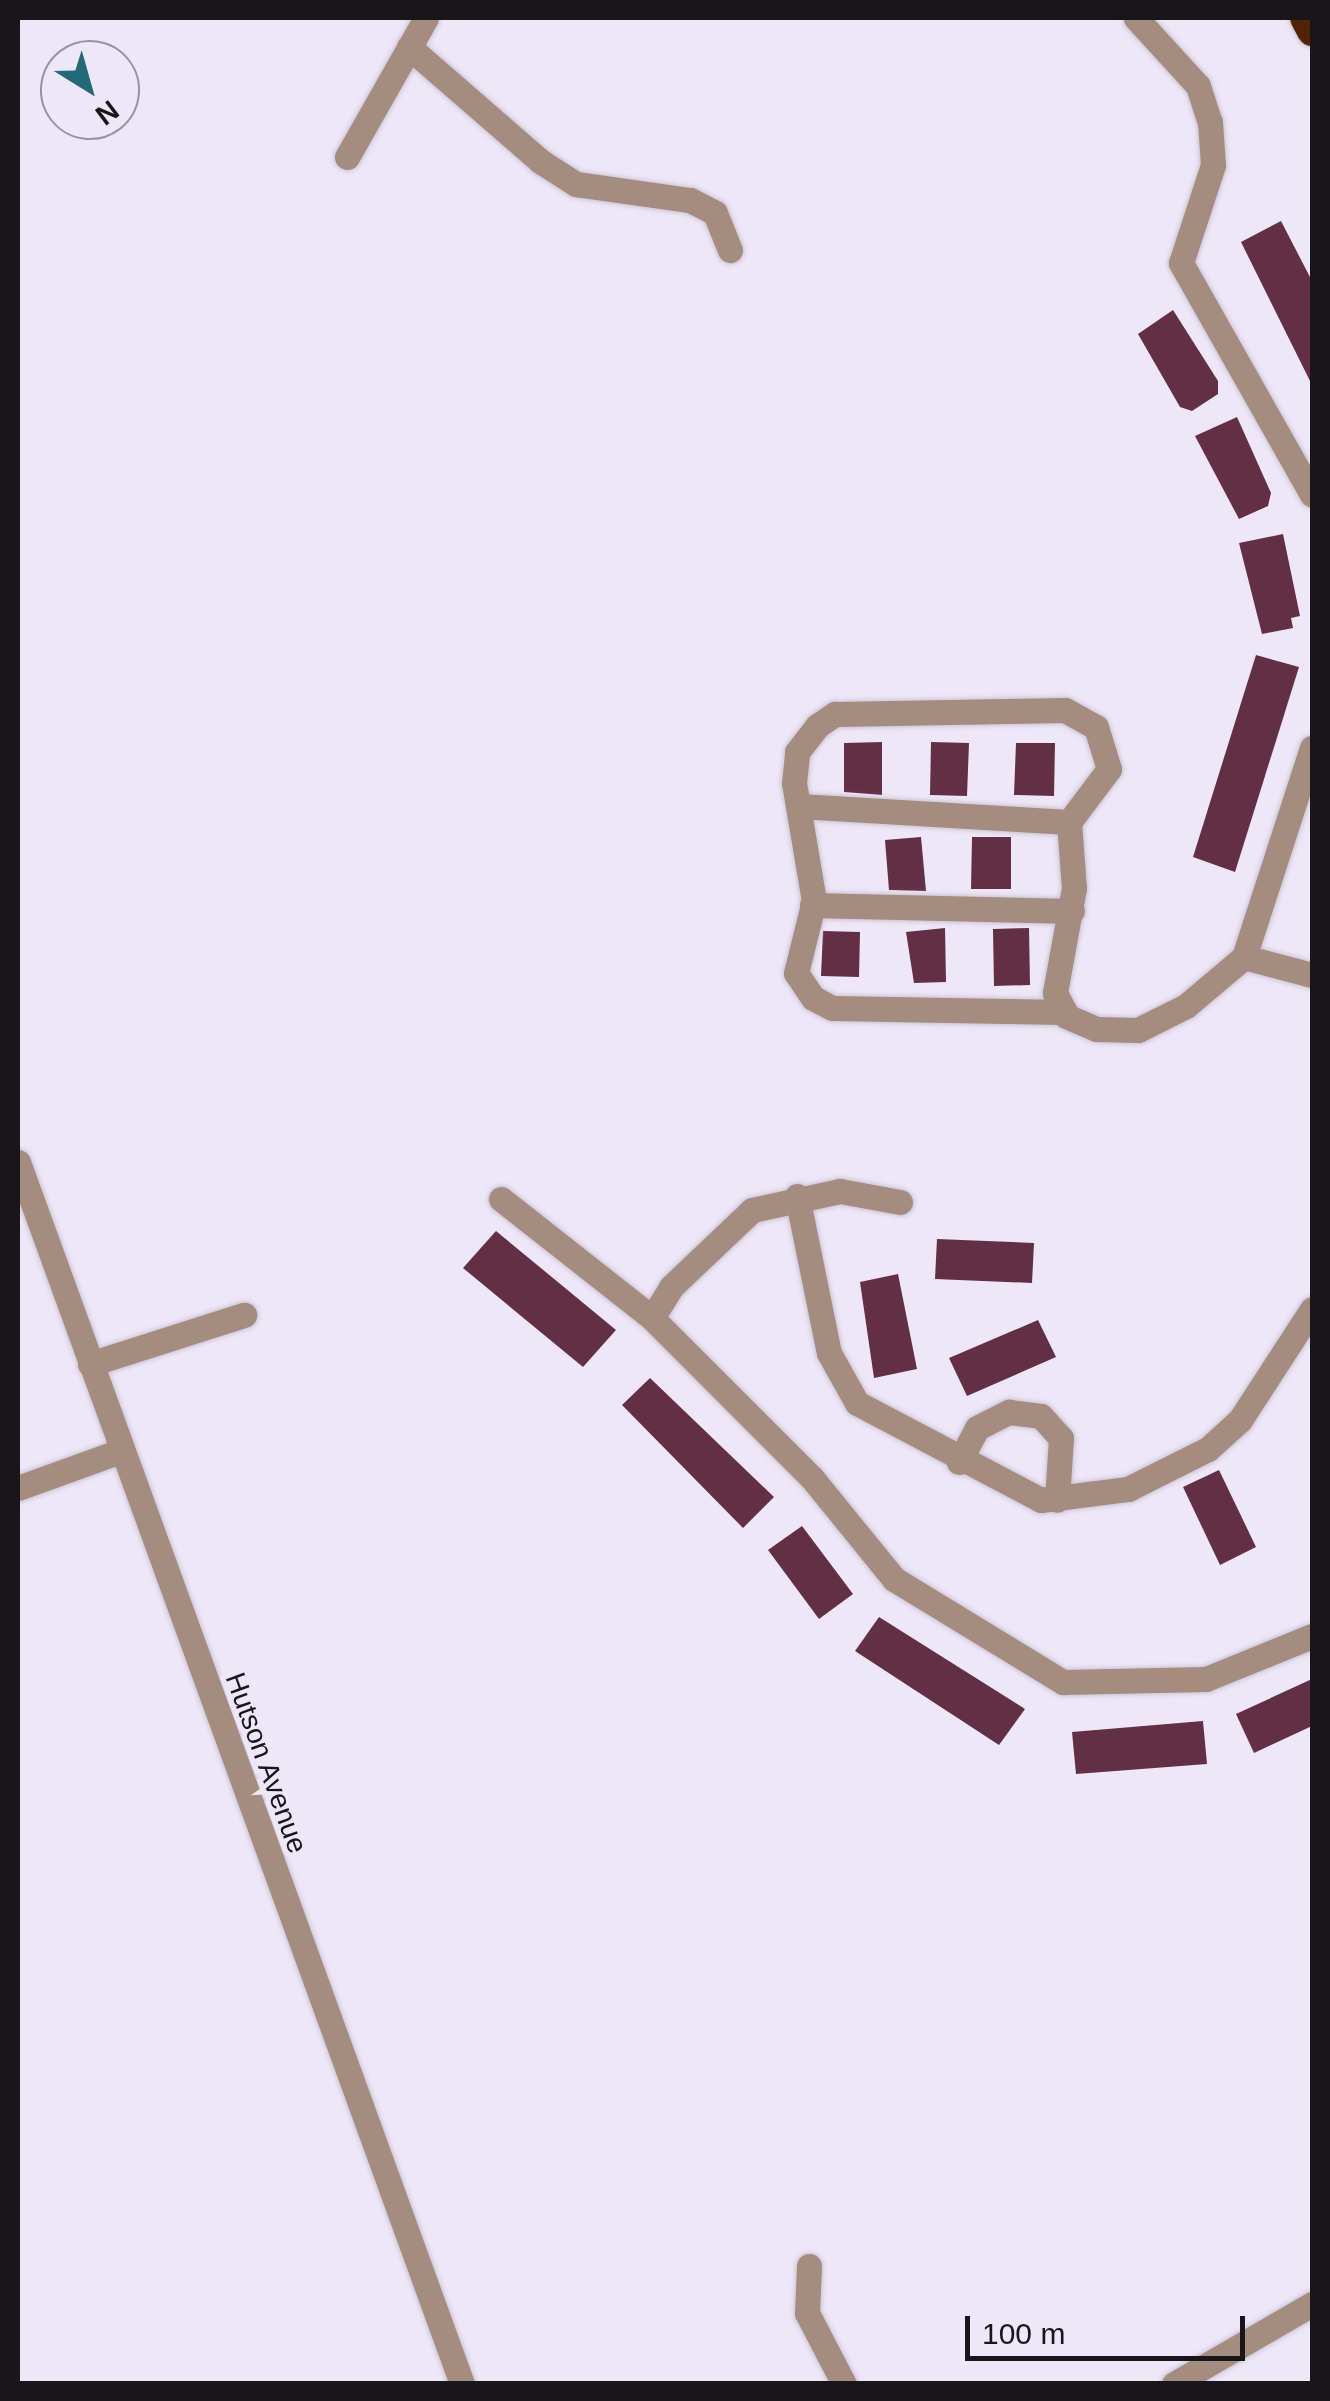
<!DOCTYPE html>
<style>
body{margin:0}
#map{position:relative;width:1330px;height:2401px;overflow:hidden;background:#eee7f8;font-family:Arial,sans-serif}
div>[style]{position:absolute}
.building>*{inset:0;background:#632f44}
.roads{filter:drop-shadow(0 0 2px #ccc5d5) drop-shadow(0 0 2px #ccc5d5)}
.minor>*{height:25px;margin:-12.5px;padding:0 12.5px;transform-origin:12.5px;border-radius:12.5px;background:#a48c7e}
.highway>*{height:30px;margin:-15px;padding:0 15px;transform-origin:15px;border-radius:15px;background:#502402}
span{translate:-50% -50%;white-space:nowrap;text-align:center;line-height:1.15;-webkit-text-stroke:10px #eee7f8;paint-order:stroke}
.street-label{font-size:28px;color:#18151b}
.frame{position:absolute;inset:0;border:20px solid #18151b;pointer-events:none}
.north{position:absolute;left:40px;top:40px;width:100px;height:100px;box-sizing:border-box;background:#eee7f8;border:2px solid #9893a0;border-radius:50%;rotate:143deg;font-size:28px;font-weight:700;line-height:40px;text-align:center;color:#18151b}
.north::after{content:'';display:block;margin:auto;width:35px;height:45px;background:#226b76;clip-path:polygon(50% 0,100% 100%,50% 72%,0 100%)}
.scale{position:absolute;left:965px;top:2316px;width:280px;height:45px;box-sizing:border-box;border:5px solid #18151b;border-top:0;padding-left:12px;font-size:30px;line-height:35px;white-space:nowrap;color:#18151b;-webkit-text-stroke:8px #eee7f8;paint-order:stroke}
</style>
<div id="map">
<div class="building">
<i style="clip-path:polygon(1281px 221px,1312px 281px,1312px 385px,1241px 242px)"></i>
<i style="clip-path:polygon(1173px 310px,1218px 381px,1218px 394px,1192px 411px,1180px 407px,1138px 334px)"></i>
<i style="clip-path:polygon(1237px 417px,1271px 493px,1268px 506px,1239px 519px,1195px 436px)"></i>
<i style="clip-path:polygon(1283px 534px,1300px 616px,1291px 618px,1293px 628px,1262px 634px,1239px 543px)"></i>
<i style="clip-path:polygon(1256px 655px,1299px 667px,1235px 872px,1193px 857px)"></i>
<i style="clip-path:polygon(882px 742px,882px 795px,844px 792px,844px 743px)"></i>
<i style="clip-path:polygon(931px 742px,969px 743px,967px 796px,930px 795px)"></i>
<i style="clip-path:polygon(1016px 743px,1055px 743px,1054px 796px,1014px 795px)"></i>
<i style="clip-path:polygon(921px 837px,926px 891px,889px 890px,885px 840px)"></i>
<i style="clip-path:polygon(972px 837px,1011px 837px,1011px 889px,971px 889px)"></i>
<i style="clip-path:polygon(945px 928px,946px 982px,914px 983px,906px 932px)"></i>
<i style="clip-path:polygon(1029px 928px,1030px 985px,994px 986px,993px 929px)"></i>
<i style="clip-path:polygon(823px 931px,860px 932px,859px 977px,821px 976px)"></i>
<i style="clip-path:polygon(496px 1231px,616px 1330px,583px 1367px,463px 1268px)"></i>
<i style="clip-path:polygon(937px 1239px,1034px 1243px,1032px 1283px,935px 1279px)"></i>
<i style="clip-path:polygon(898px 1274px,917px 1369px,874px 1378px,860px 1282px)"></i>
<i style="clip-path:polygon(1038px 1320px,1056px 1357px,967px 1396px,949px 1358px)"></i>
<i style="clip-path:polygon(650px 1378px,774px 1497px,743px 1528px,622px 1405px)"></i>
<i style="clip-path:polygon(1219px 1470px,1256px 1547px,1220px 1565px,1183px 1487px)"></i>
<i style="clip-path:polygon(802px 1526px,853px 1594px,819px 1619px,768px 1550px)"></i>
<i style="clip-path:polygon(879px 1617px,1025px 1709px,999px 1745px,855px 1651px)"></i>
<i style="clip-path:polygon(1312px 1679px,1312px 1726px,1254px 1753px,1236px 1714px)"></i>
<i style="clip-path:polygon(1203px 1721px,1207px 1764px,1076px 1774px,1072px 1732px)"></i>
</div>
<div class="roads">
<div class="minor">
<i style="left:1136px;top:18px;width:92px;rotate:47.6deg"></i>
<i style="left:1198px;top:86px;width:38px;rotate:72deg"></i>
<i style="left:1210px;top:122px;width:43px;rotate:86deg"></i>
<i style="left:1213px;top:165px;width:103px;rotate:108.1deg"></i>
<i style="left:1181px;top:263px;width:266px;rotate:60.5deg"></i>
<i style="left:409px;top:47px;width:174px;rotate:41deg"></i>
<i style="left:540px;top:161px;width:43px;rotate:32.6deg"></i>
<i style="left:576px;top:184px;width:115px;rotate:8deg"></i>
<i style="left:690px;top:200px;width:28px;rotate:27deg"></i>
<i style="left:715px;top:213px;width:40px;rotate:68deg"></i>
<i style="left:347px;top:157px;width:160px;rotate:-60.4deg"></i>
<i style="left:799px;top:806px;width:270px;rotate:3.4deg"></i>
<i style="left:812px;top:905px;width:260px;rotate:1.3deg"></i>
<i style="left:1244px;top:957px;width:70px;rotate:14.8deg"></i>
<i style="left:1065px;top:1012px;width:233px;rotate:-179deg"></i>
<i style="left:832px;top:1008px;width:21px;rotate:-152deg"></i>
<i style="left:813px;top:998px;width:30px;rotate:-124deg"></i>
<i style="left:796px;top:973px;width:74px;rotate:-76deg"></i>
<i style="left:814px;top:901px;width:120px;rotate:-99.6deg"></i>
<i style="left:794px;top:783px;width:31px;rotate:-84deg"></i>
<i style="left:797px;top:752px;width:33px;rotate:-52deg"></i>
<i style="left:817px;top:726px;width:22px;rotate:-34deg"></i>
<i style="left:835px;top:714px;width:230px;rotate:-1deg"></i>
<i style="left:1065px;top:710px;width:35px;rotate:29deg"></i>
<i style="left:1096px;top:727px;width:44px;rotate:72.8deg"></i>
<i style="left:1109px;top:769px;width:66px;rotate:127deg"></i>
<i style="left:1069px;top:822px;width:66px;rotate:85.7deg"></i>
<i style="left:1074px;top:888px;width:107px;rotate:100.3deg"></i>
<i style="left:1055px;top:993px;width:21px;rotate:62deg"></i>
<i style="left:1065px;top:1012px;width:4px;rotate:76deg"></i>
<i style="left:1066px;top:1016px;width:33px;rotate:23deg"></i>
<i style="left:1096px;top:1029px;width:42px;rotate:1.4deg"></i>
<i style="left:1138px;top:1030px;width:54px;rotate:-26.6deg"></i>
<i style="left:1186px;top:1006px;width:76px;rotate:-40.2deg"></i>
<i style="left:1244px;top:957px;width:220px;rotate:-72deg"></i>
<i style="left:18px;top:1162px;width:1300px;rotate:70.03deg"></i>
<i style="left:797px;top:1196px;width:160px;rotate:78.5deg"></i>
<i style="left:829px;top:1353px;width:57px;rotate:60.8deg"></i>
<i style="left:857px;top:1403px;width:208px;rotate:27.8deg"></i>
<i style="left:1041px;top:1500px;width:88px;rotate:-7.2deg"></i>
<i style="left:1128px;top:1489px;width:89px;rotate:-26.6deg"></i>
<i style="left:1208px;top:1449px;width:43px;rotate:-42.2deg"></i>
<i style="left:1240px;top:1420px;width:132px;rotate:-57deg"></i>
<i style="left:501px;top:1199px;width:192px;rotate:38.2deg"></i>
<i style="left:652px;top:1318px;width:226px;rotate:45deg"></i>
<i style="left:812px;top:1478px;width:130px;rotate:50.9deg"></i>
<i style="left:894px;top:1579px;width:198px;rotate:31.4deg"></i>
<i style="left:1063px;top:1682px;width:143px;rotate:-1.2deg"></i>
<i style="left:1206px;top:1679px;width:114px;rotate:-22.1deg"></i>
<i style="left:652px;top:1318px;width:36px;rotate:-58deg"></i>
<i style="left:671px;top:1287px;width:112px;rotate:-43.5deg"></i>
<i style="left:752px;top:1210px;width:90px;rotate:-12.2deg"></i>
<i style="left:840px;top:1191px;width:61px;rotate:10.4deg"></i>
<i style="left:90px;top:1364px;width:162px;rotate:-17.7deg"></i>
<i style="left:959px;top:1462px;width:38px;rotate:-62deg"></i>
<i style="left:977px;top:1428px;width:36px;rotate:-27deg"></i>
<i style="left:1009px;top:1412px;width:32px;rotate:7deg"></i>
<i style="left:1041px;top:1416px;width:30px;rotate:48deg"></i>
<i style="left:1061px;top:1438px;width:62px;rotate:93.7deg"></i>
<i style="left:18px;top:1488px;width:109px;rotate:-19.9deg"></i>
<i style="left:809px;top:2266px;width:47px;rotate:92.4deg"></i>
<i style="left:807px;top:2313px;width:80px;rotate:62.5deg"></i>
<i style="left:1174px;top:2384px;width:160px;rotate:-30.1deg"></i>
</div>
<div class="highway">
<i style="left:1305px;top:18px;width:15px;rotate:62deg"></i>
</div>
</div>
<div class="street-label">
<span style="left:266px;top:1763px;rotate:70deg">Hutson Avenue</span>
</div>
<div class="frame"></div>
<div class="north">N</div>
<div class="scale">100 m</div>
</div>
